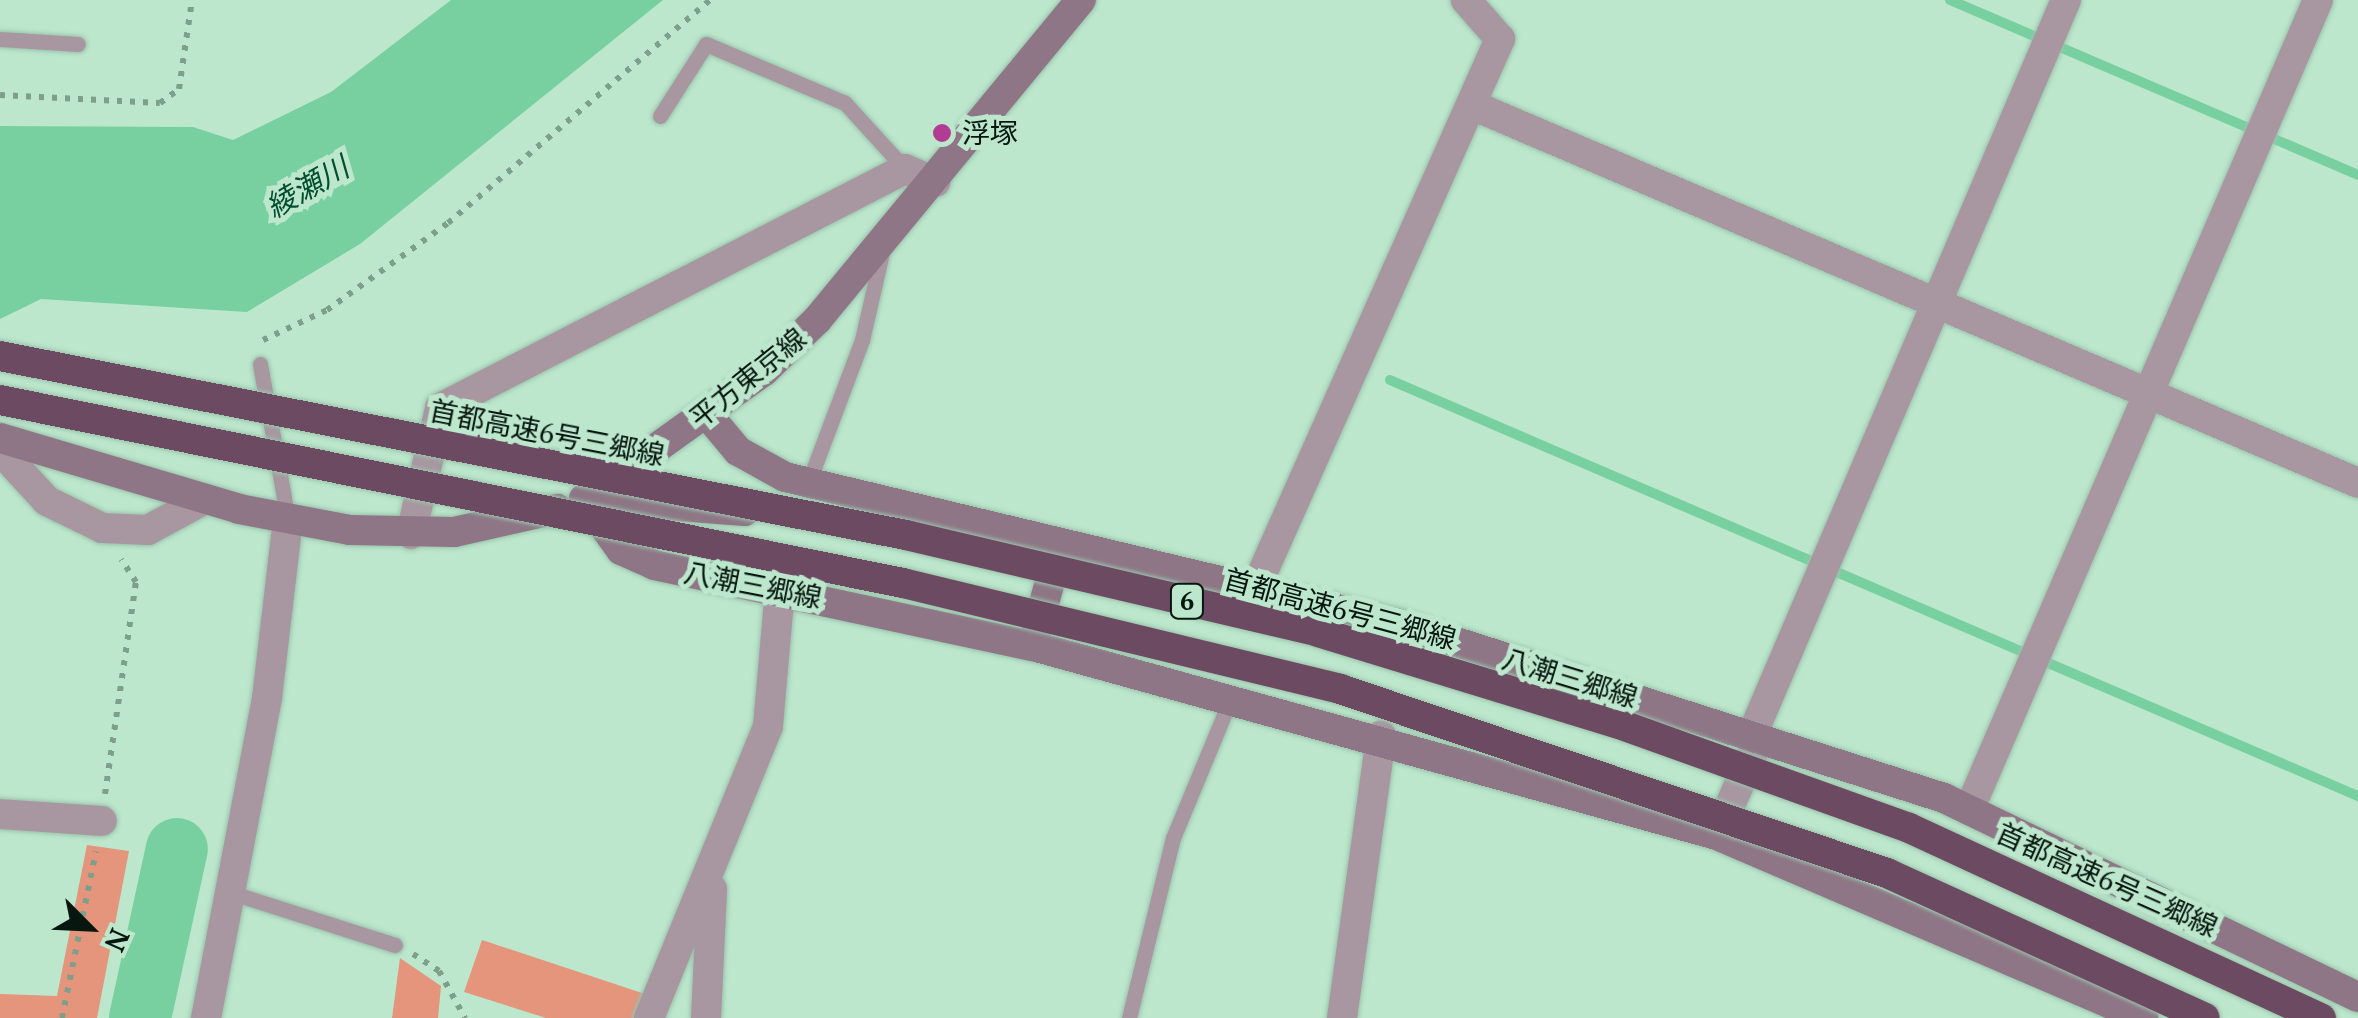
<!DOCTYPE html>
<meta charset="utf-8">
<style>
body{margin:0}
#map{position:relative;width:2358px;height:1018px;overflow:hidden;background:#bce7cd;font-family:"PT Serif","Noto Sans JP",serif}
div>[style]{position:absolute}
.green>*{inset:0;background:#e4957b}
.water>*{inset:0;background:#78d0a1}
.stream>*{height:10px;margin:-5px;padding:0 5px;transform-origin:5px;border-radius:5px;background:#78d0a1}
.river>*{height:62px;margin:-31px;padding:0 31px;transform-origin:31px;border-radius:31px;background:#78d0a1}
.path>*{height:6px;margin-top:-3px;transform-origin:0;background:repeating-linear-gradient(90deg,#7d9f8b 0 5px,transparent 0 13px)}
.roads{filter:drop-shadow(0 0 2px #9bc2ab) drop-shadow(0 0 2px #9bc2ab)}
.service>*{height:15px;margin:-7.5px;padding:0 7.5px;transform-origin:7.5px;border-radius:7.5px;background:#a897a1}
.minor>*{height:30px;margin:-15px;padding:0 15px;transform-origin:15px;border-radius:15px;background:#a897a1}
.tertiary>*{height:30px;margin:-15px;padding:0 15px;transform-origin:15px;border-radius:15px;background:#a897a1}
.secondary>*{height:30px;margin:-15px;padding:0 15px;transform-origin:15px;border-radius:15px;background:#8e7686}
.bridges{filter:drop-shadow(0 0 2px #9bc2ab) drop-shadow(0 0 2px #9bc2ab)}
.motorway-bridge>*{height:30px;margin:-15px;padding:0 15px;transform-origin:15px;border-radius:15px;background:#6c4a61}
.dots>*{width:28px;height:28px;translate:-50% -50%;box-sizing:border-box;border:5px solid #bce7cd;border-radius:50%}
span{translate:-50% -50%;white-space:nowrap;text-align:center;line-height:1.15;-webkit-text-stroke:10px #bce7cd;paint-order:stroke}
.shield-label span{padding:2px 8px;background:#bce7cd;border:2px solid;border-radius:8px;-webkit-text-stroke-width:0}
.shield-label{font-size:25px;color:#07170f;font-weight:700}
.poi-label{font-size:28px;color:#07170f}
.left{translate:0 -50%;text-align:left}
.street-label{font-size:28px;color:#07170f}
.water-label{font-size:30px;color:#044e30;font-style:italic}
.north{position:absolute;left:40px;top:878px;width:100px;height:100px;-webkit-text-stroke:8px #bce7cd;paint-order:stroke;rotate:114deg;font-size:28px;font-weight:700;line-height:40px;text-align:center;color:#07170f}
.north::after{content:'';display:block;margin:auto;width:35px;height:45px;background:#07170f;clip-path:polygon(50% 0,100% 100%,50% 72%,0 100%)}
</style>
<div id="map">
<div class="green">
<i style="clip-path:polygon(87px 845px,129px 851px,97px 1018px,0 1018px,0 994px,57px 996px)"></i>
<i style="clip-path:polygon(482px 940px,645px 994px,637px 1018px,546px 1018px,464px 992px)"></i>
<i style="clip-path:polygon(400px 958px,441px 986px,438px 1018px,392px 1018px)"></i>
</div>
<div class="water">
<i style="clip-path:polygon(451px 0,663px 0,360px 244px,247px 312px,41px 299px,0 319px,0 126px,193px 127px,233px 140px,331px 92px)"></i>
</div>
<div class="stream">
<i style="left:1950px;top:0;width:444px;rotate:23.2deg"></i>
<i style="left:1390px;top:380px;width:1054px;rotate:23.26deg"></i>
</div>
<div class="river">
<i style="left:140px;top:1018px;width:173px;rotate:-77.7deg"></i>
</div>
<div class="path">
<i style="left:0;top:95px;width:160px;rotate:2.9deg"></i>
<i style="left:160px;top:103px;width:24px;rotate:-36deg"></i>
<i style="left:179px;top:89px;width:90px;rotate:-81.7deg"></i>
<i style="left:263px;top:340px;width:71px;rotate:-25.1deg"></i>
<i style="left:327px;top:310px;width:149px;rotate:-35.7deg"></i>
<i style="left:448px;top:223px;width:344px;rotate:-40.4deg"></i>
<i style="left:105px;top:794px;width:214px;rotate:-81.7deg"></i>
<i style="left:136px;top:582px;width:27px;rotate:-123deg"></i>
<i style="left:413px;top:954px;width:31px;rotate:33deg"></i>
<i style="left:439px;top:971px;width:54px;rotate:61deg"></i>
<i style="left:62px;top:1018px;width:170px;rotate:-78.5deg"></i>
</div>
<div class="roads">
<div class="service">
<i style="left:0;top:39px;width:78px;rotate:3.7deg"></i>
<i style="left:660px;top:116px;width:85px;rotate:-57.4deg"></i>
<i style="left:706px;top:44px;width:151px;rotate:23deg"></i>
<i style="left:845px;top:103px;width:89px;rotate:47.7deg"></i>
<i style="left:260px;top:364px;width:158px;rotate:79.8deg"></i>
<i style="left:809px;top:481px;width:151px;rotate:-69.4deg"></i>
<i style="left:862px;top:340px;width:89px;rotate:-77.1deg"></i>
<i style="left:232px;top:893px;width:171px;rotate:17.7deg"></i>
<i style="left:1129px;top:1018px;width:185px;rotate:-76.3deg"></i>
<i style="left:1173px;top:838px;width:152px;rotate:-67.5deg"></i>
</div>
<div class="minor">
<i style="left:1472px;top:105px;width:963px;rotate:23.1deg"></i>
<i style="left:0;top:450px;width:69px;rotate:47.3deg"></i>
<i style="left:47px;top:501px;width:61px;rotate:26.1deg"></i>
<i style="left:102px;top:528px;width:46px;rotate:2.5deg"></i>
<i style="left:148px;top:530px;width:65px;rotate:-28.5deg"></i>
<i style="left:411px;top:534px;width:129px;rotate:-77deg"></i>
<i style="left:440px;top:408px;width:523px;rotate:-27.2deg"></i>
<i style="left:905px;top:169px;width:33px;rotate:23deg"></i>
<i style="left:1257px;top:585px;width:598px;rotate:-66.01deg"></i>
<i style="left:1500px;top:39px;width:52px;rotate:-131.1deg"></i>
<i style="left:1752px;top:735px;width:799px;rotate:-66.87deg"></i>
<i style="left:1969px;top:810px;width:882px;rotate:-66.69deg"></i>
<i style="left:0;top:814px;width:102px;rotate:3.9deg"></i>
<i style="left:206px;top:1018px;width:326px;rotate:-79.2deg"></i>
<i style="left:267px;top:698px;width:179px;rotate:-83.3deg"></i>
<i style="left:649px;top:1018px;width:315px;rotate:-67.8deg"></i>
<i style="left:768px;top:726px;width:137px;rotate:-85deg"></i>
<i style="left:706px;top:1018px;width:129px;rotate:-87.3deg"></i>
<i style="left:1342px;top:1018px;width:285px;rotate:-82.1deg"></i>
</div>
<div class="tertiary">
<i style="left:1717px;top:835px;width:107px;rotate:-66.3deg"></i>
</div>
<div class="secondary">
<i style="left:707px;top:414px;width:48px;rotate:50deg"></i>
<i style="left:738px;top:451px;width:54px;rotate:29deg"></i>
<i style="left:785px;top:477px;width:632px;rotate:13.44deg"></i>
<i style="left:1400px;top:624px;width:571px;rotate:17.74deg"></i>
<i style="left:1944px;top:798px;width:459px;rotate:25.7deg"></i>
<i style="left:0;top:438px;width:249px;rotate:16.5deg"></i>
<i style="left:239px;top:509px;width:113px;rotate:10.7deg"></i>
<i style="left:350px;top:530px;width:104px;rotate:1.1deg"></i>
<i style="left:454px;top:532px;width:106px;rotate:-12.6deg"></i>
<i style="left:602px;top:487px;width:199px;rotate:-35.6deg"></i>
<i style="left:764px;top:371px;width:74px;rotate:-43.9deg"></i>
<i style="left:817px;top:320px;width:415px;rotate:-50.5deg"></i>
<i style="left:584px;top:499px;width:63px;rotate:54deg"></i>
<i style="left:621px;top:550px;width:36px;rotate:24deg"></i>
<i style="left:654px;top:565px;width:388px;rotate:12.1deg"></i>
<i style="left:1033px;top:646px;width:710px;rotate:15.45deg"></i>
<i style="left:1717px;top:835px;width:464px;rotate:23.2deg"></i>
<i style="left:584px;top:499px;width:161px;rotate:4.3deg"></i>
<i style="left:1034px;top:640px;width:98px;rotate:-74.7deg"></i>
</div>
</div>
<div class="bridges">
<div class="motorway-bridge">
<i style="left:0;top:356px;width:924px;rotate:11.18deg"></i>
<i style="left:906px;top:535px;width:423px;rotate:13.2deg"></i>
<i style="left:1318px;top:632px;width:312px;rotate:17deg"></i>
<i style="left:1616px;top:723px;width:311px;rotate:19.7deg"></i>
<i style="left:1909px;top:828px;width:454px;rotate:24.8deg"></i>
<i style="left:0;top:400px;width:921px;rotate:11.46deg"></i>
<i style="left:903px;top:583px;width:450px;rotate:13.6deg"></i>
<i style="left:1340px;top:689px;width:577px;rotate:18.59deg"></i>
<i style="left:1887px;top:873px;width:349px;rotate:24.5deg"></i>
</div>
</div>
<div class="dots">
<i style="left:942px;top:133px;background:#b23c94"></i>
</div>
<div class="shield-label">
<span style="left:1187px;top:601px">6</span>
</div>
<div class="poi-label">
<span class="left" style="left:962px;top:133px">浮塚</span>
</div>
<div class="street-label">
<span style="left:748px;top:378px;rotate:-39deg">平方東京線</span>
<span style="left:547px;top:433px;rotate:11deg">首都高速6号三郷線</span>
<span style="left:753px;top:585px;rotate:11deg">八潮三郷線</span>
<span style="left:1340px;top:609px;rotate:15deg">首都高速6号三郷線</span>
<span style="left:1570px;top:678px;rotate:17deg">八潮三郷線</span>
<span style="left:2107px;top:880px;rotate:24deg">首都高速6号三郷線</span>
</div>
<div class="water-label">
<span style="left:307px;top:187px;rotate:-30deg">綾瀬川</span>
</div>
<div class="north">N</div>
</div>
